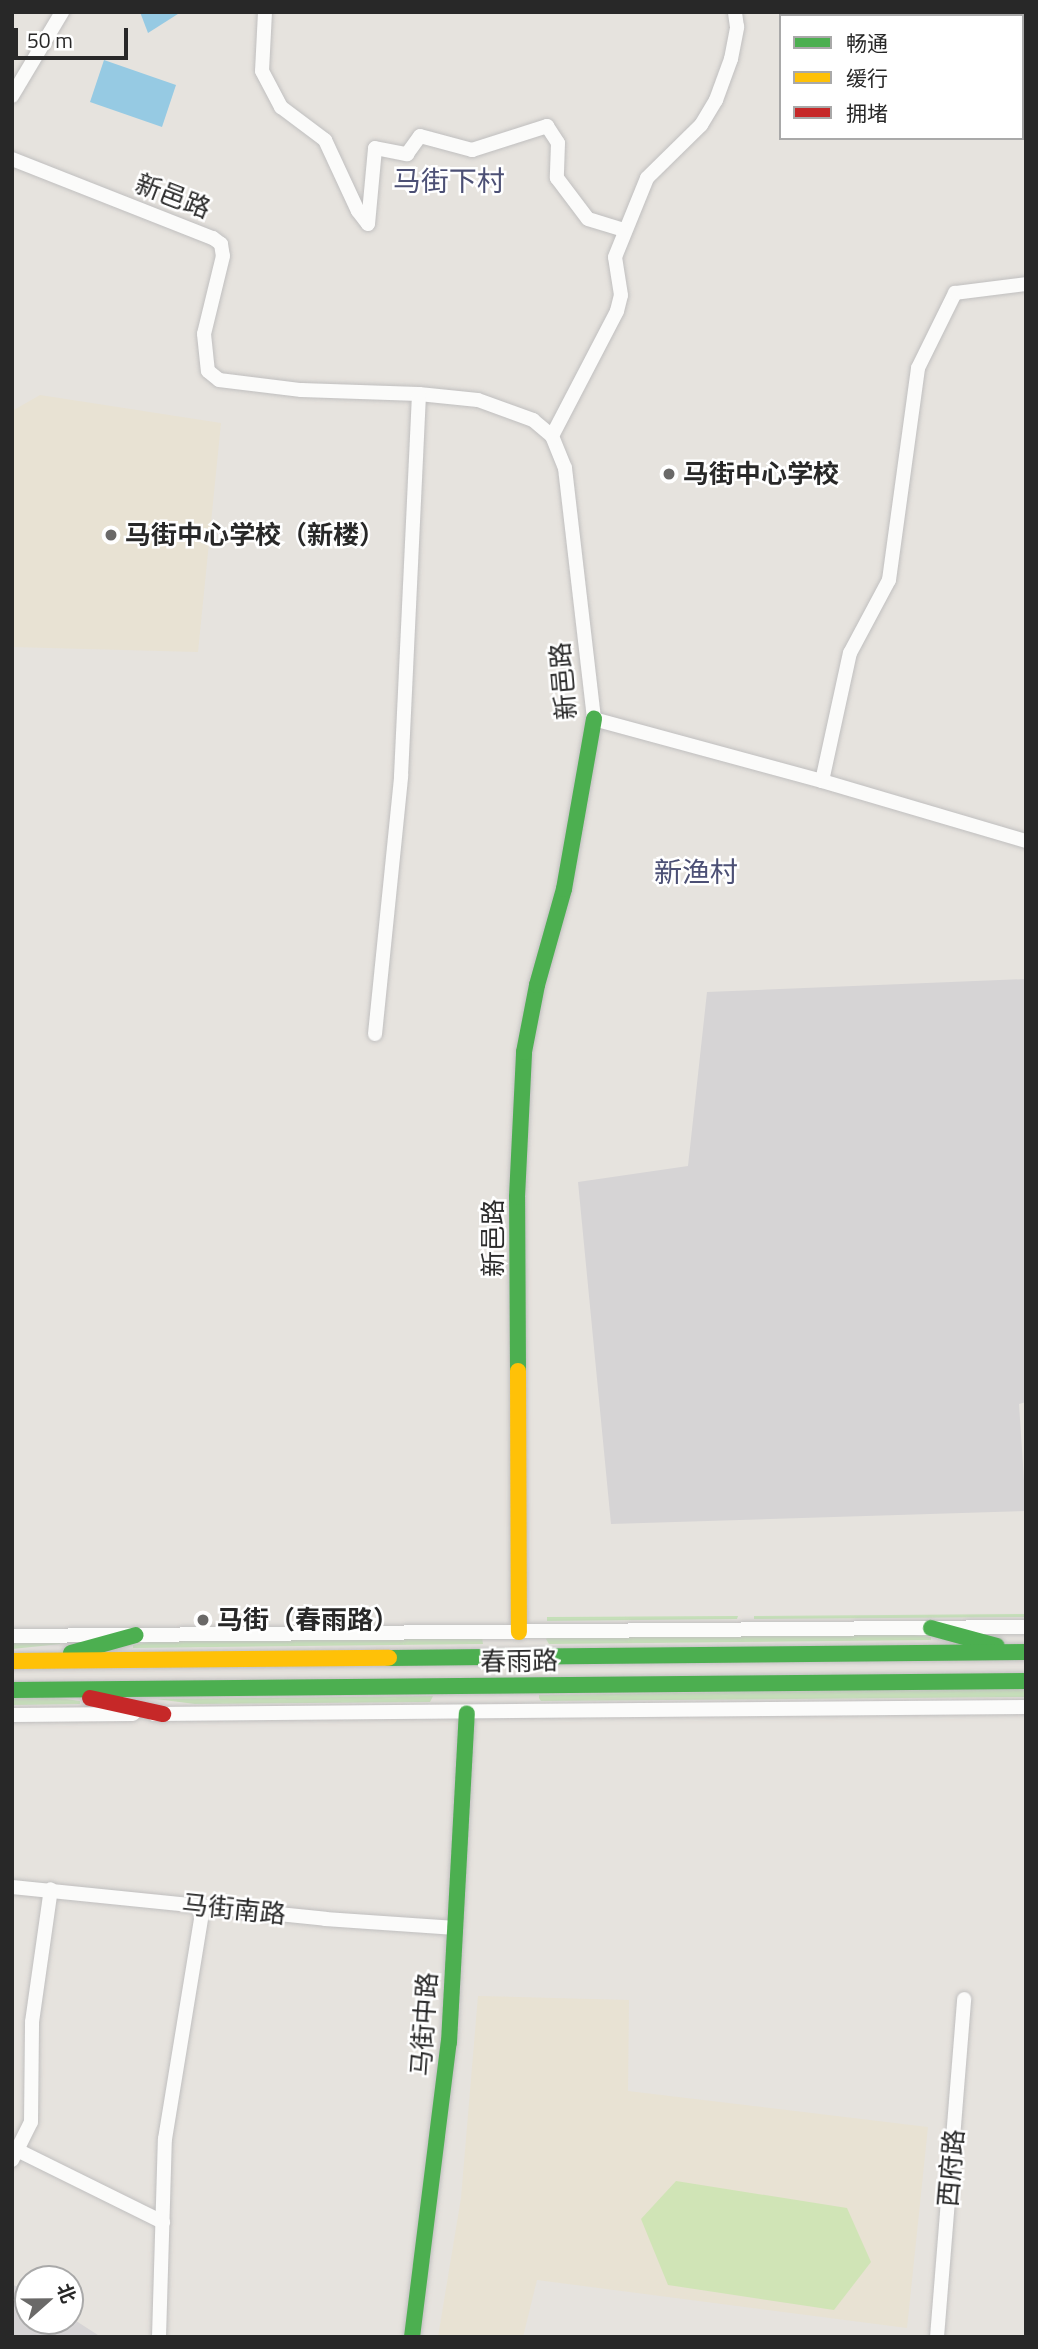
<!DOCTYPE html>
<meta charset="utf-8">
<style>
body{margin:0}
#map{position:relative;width:1038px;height:2349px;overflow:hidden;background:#e6e3de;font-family:"Titillium Web","Noto Sans SC",sans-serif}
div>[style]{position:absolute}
.industrial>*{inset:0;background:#d6d4d5}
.education>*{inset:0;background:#e8e2d3}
.green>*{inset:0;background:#c6e0b9}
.pitch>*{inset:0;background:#d0e4b6}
.water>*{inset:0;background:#96cae3}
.roads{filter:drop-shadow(0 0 2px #c0bfbf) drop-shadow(0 0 2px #c0bfbf)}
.street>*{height:14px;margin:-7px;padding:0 7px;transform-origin:7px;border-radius:7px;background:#fbfbfa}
.fast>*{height:16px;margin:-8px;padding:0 8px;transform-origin:8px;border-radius:8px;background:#4caf50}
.slow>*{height:16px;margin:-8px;padding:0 8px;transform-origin:8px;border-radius:8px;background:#ffc107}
.jam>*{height:16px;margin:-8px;padding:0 8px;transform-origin:8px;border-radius:8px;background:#c62828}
.dots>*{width:19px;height:19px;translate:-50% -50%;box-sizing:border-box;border:4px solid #fff;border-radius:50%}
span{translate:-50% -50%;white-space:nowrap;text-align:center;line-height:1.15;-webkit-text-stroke:5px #fff;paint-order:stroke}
.street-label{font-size:26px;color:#282828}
.poi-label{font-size:26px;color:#282828;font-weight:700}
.left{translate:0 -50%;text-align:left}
.neighbourhood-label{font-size:28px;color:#4c5075}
.frame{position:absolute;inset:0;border:14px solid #282828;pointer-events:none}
.legend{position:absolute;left:779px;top:14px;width:245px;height:126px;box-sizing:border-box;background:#fff;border:2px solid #a9a9a9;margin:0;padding:9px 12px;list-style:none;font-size:21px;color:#282828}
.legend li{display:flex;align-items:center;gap:14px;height:35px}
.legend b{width:35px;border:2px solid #a9a9a9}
.north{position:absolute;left:14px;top:2265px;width:70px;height:70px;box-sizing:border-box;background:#fff;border:2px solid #a9a9a9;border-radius:50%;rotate:69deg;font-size:19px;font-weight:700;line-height:28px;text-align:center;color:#282828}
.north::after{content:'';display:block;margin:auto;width:24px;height:32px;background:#6a6968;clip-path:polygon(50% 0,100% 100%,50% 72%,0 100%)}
.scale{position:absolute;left:14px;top:28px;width:114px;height:32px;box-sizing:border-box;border:4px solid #282828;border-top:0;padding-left:9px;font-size:21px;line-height:24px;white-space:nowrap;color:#282828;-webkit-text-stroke:5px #fff;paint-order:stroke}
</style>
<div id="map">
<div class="industrial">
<i style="clip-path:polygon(1026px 979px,1026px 1402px,1019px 1404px,1026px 1511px,611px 1524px,578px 1182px,688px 1166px,707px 992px)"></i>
<i style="clip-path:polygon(12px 2284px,28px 2293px,28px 2321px,70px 2321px,70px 2317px,101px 2337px,12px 2337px)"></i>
</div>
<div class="education">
<i style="clip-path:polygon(40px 395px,221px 423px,198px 652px,12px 647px,12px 411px)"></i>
<i style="clip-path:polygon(478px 1996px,629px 2000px,628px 2091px,928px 2127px,907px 2328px,537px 2280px,523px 2337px,438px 2337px,461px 2198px)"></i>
</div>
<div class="green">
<i style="clip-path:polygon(1026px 1614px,1026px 1617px,754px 1619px,754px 1616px)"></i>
<i style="clip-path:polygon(738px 1616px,737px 1619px,547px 1621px,547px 1617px)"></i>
<i style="clip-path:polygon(896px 1633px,931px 1637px,931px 1640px,549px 1644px,546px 1639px,549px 1636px)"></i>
<i style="clip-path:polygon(482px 1637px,483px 1644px,133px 1648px,133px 1645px,165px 1639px)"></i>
<i style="clip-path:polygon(12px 1641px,60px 1641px,60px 1644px,12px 1649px)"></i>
<i style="clip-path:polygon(1026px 1688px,1026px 1697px,541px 1701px,539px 1698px,539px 1695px)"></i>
<i style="clip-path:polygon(433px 1696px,430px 1702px,195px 1704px,156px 1699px)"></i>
<i style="clip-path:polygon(12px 1697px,52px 1697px,80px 1701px,80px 1704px,12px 1705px)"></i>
</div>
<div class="pitch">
<i style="clip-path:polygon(676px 2181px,847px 2208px,871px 2262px,834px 2310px,668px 2285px,641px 2219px)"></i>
</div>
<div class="water">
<i style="clip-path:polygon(140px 12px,181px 12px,148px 33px)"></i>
<i style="clip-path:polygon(104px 60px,176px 85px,162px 127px,90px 102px)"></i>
</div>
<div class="roads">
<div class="street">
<i style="left:265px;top:12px;width:59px;rotate:92.9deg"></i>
<i style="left:262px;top:71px;width:41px;rotate:62.2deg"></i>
<i style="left:281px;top:107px;width:55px;rotate:36.9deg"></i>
<i style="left:325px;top:140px;width:78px;rotate:65.1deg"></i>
<i style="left:358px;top:211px;width:16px;rotate:52deg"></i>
<i style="left:368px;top:224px;width:76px;rotate:-84.7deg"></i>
<i style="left:375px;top:148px;width:33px;rotate:11deg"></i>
<i style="left:407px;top:154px;width:22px;rotate:-54deg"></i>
<i style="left:420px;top:136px;width:54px;rotate:15.1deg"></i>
<i style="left:472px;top:150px;width:79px;rotate:-17.7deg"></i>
<i style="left:547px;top:126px;width:20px;rotate:57deg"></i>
<i style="left:558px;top:143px;width:35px;rotate:92deg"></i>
<i style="left:557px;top:178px;width:51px;rotate:52.9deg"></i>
<i style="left:588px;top:219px;width:38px;rotate:17deg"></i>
<i style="left:12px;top:96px;width:98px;rotate:-59.2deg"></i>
<i style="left:12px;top:159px;width:216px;rotate:21.5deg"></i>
<i style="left:213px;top:238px;width:10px;rotate:37deg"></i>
<i style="left:221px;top:244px;width:12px;rotate:81deg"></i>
<i style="left:223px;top:256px;width:80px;rotate:103.7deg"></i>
<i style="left:204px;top:334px;width:37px;rotate:84deg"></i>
<i style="left:208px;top:371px;width:14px;rotate:39deg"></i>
<i style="left:219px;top:380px;width:83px;rotate:7deg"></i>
<i style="left:301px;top:390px;width:118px;rotate:1.9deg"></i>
<i style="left:419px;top:394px;width:59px;rotate:5.8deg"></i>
<i style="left:478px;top:400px;width:59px;rotate:20deg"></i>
<i style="left:533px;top:420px;width:25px;rotate:40deg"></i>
<i style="left:552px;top:436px;width:35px;rotate:68deg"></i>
<i style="left:565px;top:468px;width:253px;rotate:83.4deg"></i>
<i style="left:594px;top:719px;width:236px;rotate:15.2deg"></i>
<i style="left:822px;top:781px;width:213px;rotate:16.4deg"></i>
<i style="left:552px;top:436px;width:141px;rotate:-62.5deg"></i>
<i style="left:617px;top:311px;width:16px;rotate:-76deg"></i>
<i style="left:621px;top:295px;width:38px;rotate:-99deg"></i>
<i style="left:615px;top:257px;width:85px;rotate:-67.9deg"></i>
<i style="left:647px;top:178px;width:76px;rotate:-44.5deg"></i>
<i style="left:701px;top:125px;width:29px;rotate:-59deg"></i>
<i style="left:716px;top:100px;width:44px;rotate:-69.9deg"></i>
<i style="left:731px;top:59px;width:33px;rotate:-79deg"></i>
<i style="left:737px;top:27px;width:15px;rotate:-98deg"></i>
<i style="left:822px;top:781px;width:131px;rotate:-77.7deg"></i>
<i style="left:850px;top:653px;width:83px;rotate:-61.9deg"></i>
<i style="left:889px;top:580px;width:214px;rotate:-82.2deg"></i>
<i style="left:918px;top:368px;width:84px;rotate:-63.7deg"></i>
<i style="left:955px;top:293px;width:72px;rotate:-7.2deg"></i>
<i style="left:375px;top:1034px;width:259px;rotate:-84.2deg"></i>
<i style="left:401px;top:776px;width:382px;rotate:-87.3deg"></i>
<i style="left:12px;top:1636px;width:1014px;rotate:-0.51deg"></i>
<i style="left:154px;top:1714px;width:872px;rotate:-0.46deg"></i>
<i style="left:12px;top:1715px;width:121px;rotate:-0.5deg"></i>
<i style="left:12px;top:1887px;width:315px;rotate:5.8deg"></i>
<i style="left:325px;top:1919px;width:131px;rotate:3.9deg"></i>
<i style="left:17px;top:2150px;width:163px;rotate:26.3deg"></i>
<i style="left:12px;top:2160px;width:42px;rotate:-63.4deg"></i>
<i style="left:31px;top:2122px;width:100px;rotate:-89.4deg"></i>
<i style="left:32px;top:2022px;width:134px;rotate:-81.9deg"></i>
<i style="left:159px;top:2337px;width:198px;rotate:-88.3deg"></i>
<i style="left:165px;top:2139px;width:236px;rotate:-80.7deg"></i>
<i style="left:937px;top:2337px;width:339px;rotate:-85.4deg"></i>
</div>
<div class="fast">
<i style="left:518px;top:1371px;width:174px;rotate:-90.3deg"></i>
<i style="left:517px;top:1197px;width:145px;rotate:-87.2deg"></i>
<i style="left:524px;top:1052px;width:68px;rotate:-79deg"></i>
<i style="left:537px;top:985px;width:100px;rotate:-74.3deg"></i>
<i style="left:564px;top:889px;width:173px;rotate:-80deg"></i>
<i style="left:931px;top:1628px;width:68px;rotate:15.3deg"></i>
<i style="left:71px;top:1653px;width:67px;rotate:-15.5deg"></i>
<i style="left:389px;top:1658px;width:637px;rotate:-0.54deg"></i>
<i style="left:12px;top:1690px;width:1014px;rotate:-0.51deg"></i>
<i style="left:412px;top:2337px;width:297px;rotate:-82.9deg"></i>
<i style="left:449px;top:2042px;width:329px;rotate:-86.9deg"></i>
</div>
<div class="slow">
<i style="left:518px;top:1371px;width:261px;rotate:89.8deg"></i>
<i style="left:12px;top:1661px;width:377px;rotate:-0.5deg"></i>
</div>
<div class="jam">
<i style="left:90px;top:1698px;width:75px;rotate:12.4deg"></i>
</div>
</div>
<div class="dots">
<i style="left:669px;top:474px;background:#6a6968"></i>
<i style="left:111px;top:535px;background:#6a6968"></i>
<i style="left:203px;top:1620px;background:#6a6968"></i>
</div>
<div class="street-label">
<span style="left:173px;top:196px;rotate:21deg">新邑路</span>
<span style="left:563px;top:681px;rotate:-95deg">新邑路</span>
<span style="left:493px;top:1238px;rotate:-90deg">新邑路</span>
<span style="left:519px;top:1661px;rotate:-1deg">春雨路</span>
<span style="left:234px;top:1909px;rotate:6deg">马街南路</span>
<span style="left:424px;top:2024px;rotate:-86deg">马街中路</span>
<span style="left:951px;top:2168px;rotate:-85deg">西府路</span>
</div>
<div class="poi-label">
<span class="left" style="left:683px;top:474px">马街中心学校</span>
<span class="left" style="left:125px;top:535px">马街中心学校（新楼）</span>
<span class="left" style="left:217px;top:1620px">马街（春雨路）</span>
</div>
<div class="neighbourhood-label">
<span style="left:449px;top:181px">马街下村</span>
<span style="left:696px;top:872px">新渔村</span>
</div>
<div class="frame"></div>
<ul class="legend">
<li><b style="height:9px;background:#4caf50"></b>畅通</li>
<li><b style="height:9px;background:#ffc107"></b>缓行</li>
<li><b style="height:9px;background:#c62828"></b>拥堵</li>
</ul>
<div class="north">北</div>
<div class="scale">50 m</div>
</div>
